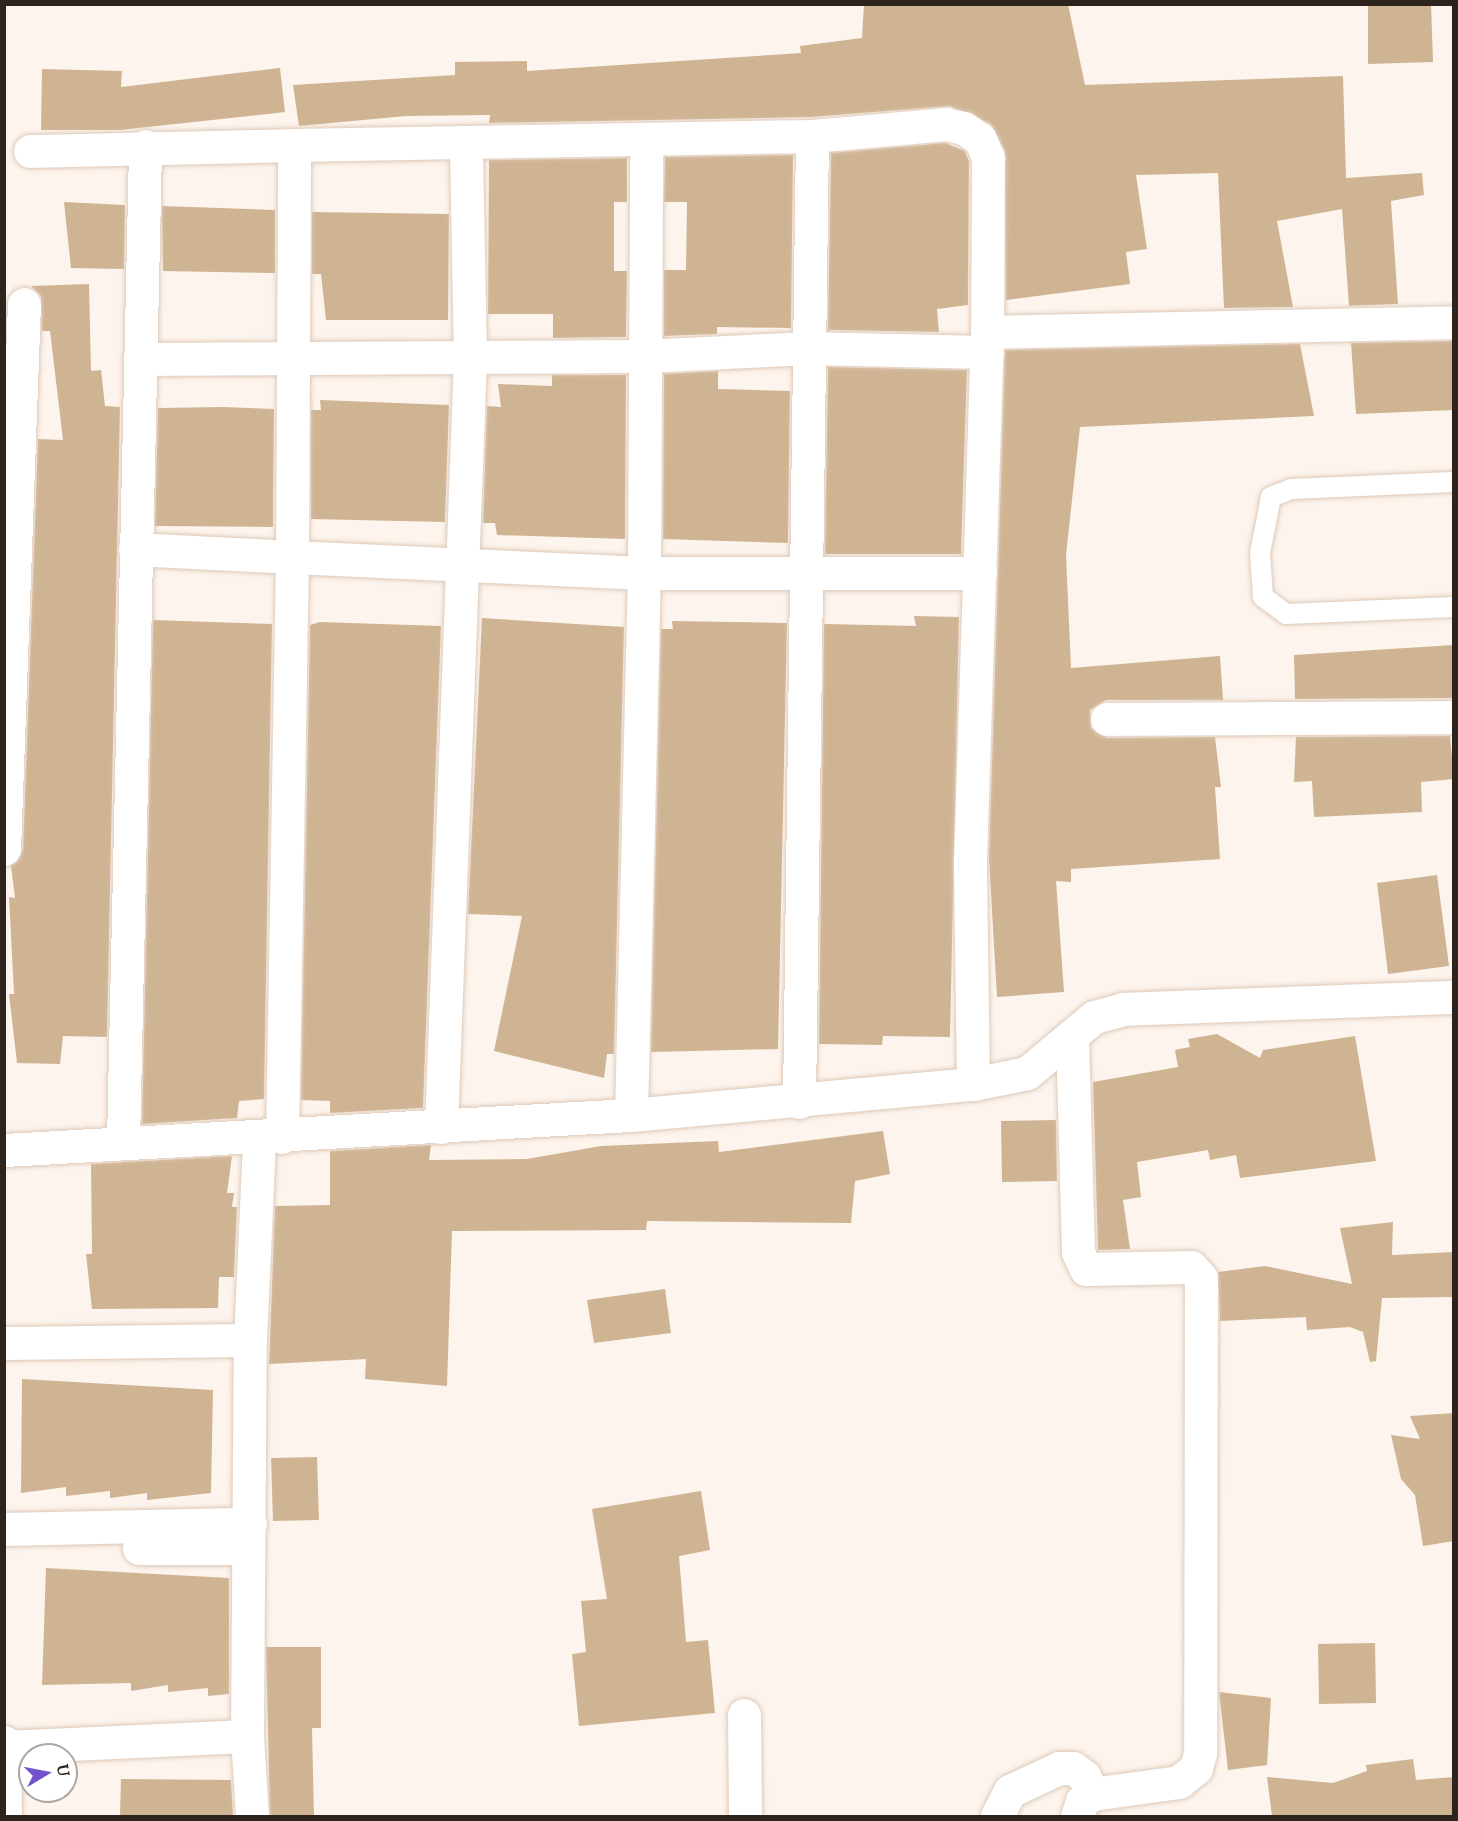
<!DOCTYPE html>
<style>
body{margin:0}
#map{position:relative;width:1458px;height:1821px;overflow:hidden;background:#fdf4ed;font-family:Lora,serif}
div>[style]{position:absolute}
.building>*{inset:0;background:#cfb493}
.roads{filter:drop-shadow(0 0 2px #decab9) drop-shadow(0 0 2px #decab9)}
.service>*{height:20px;margin:-10px;padding:0 10px;transform-origin:10px;border-radius:10px;background:#fff}
.minor>*{height:33px;margin:-16.5px;padding:0 16.5px;transform-origin:16.5px;border-radius:16.5px;background:#fff}
span{translate:-50% -50%;white-space:nowrap;text-align:center;line-height:1.15;-webkit-text-stroke:5px #fff;paint-order:stroke}
.frame{position:absolute;inset:0;border:6px solid #2c241d;pointer-events:none}
.north{position:absolute;left:18px;top:1743px;width:60px;height:60px;box-sizing:border-box;background:#fff;border:2px solid #aba7a5;border-radius:50%;rotate:80deg;font-size:16px;font-weight:700;line-height:24px;text-align:center;color:#2c241d}
.north::after{content:'';display:block;margin:auto;width:21px;height:27px;background:#7353cc;clip-path:polygon(50% 0,100% 100%,50% 72%,0 100%)}
</style>
<div id="map">
<div class="building">
<i style="clip-path:polygon(864px 4px,1068px 4px,1085px 85px,1343px 76px,1346px 178px,1422px 173px,1424px 195px,1391px 201px,1398px 304px,1349px 306px,1342px 209px,1277px 221px,1293px 307px,1224px 308px,1218px 173px,1136px 175px,1147px 249px,1126px 252px,1130px 284px,1006px 300px,1005px 151px,991px 124px,950px 106px,811px 117px,489px 123px,490px 115px,406px 116px,299px 126px,293px 85px,455px 75px,455px 62px,527px 61px,527px 71px,801px 53px,800px 46px,862px 38px)"></i>
<i style="clip-path:polygon(1431px 4px,1433px 62px,1368px 64px,1368px 6px)"></i>
<i style="clip-path:polygon(280px 68px,285px 112px,120px 130px,41px 130px,42px 69px,122px 71px,121px 87px)"></i>
<i style="clip-path:polygon(945px 143px,965px 151px,969px 162px,968px 305px,937px 309px,939px 332px,828px 330px,831px 153px)"></i>
<i style="clip-path:polygon(793px 155px,791px 328px,717px 327px,717px 334px,664px 336px,664px 270px,686px 270px,687px 202px,664px 202px,665px 157px)"></i>
<i style="clip-path:polygon(627px 158px,627px 202px,614px 202px,614px 271px,627px 271px,626px 337px,553px 338px,553px 314px,488px 314px,489px 160px)"></i>
<i style="clip-path:polygon(64px 202px,125px 205px,124px 269px,71px 268px)"></i>
<i style="clip-path:polygon(162px 206px,275px 210px,275px 273px,163px 271px)"></i>
<i style="clip-path:polygon(312px 212px,449px 214px,448px 320px,326px 320px,321px 274px,312px 274px)"></i>
<i style="clip-path:polygon(89px 284px,91px 371px,101px 370px,105px 406px,120px 407px,107px 1037px,63px 1036px,60px 1064px,17px 1063px,9px 994px,14px 994px,9px 897px,15px 898px,11px 866px,23px 850px,38px 439px,63px 440px,50px 331px,42px 331px,41px 296px,31px 286px)"></i>
<i style="clip-path:polygon(1454px 341px,1454px 410px,1356px 414px,1351px 343px)"></i>
<i style="clip-path:polygon(1300px 344px,1314px 416px,1080px 427px,1066px 555px,1071px 668px,1220px 656px,1223px 700px,1106px 700px,1090px 710px,1091px 728px,1107px 738px,1215px 737px,1221px 787px,1215px 787px,1220px 859px,1071px 869px,1071px 882px,1056px 881px,1064px 992px,997px 997px,989px 859px,1005px 350px)"></i>
<i style="clip-path:polygon(828px 367px,967px 370px,961px 554px,825px 554px)"></i>
<i style="clip-path:polygon(718px 371px,718px 389px,790px 391px,788px 543px,663px 539px,664px 374px)"></i>
<i style="clip-path:polygon(552px 375px,626px 375px,625px 539px,497px 535px,495px 523px,483px 523px,487px 406px,501px 407px,498px 384px,552px 386px)"></i>
<i style="clip-path:polygon(320px 400px,449px 405px,445px 522px,311px 519px,311px 410px,321px 410px)"></i>
<i style="clip-path:polygon(223px 407px,274px 409px,273px 527px,155px 526px,158px 408px)"></i>
<i style="clip-path:polygon(914px 616px,959px 617px,950px 1037px,883px 1036px,882px 1045px,819px 1044px,824px 624px,916px 626px)"></i>
<i style="clip-path:polygon(482px 618px,624px 627px,614px 1054px,607px 1054px,604px 1078px,494px 1051px,522px 916px,468px 914px)"></i>
<i style="clip-path:polygon(153px 620px,272px 624px,264px 1099px,239px 1101px,237px 1118px,142px 1124px)"></i>
<i style="clip-path:polygon(672px 621px,787px 623px,778px 1049px,651px 1052px,661px 629px,673px 629px)"></i>
<i style="clip-path:polygon(320px 622px,441px 626px,423px 1108px,330px 1113px,330px 1101px,301px 1100px,310px 625px)"></i>
<i style="clip-path:polygon(1454px 645px,1454px 698px,1295px 699px,1294px 655px)"></i>
<i style="clip-path:polygon(1450px 736px,1454px 779px,1421px 782px,1422px 812px,1314px 817px,1312px 781px,1294px 782px,1296px 737px)"></i>
<i style="clip-path:polygon(1437px 875px,1449px 966px,1388px 974px,1377px 883px)"></i>
<i style="clip-path:polygon(1217px 1034px,1260px 1058px,1263px 1050px,1355px 1036px,1376px 1161px,1240px 1178px,1236px 1155px,1210px 1160px,1208px 1150px,1137px 1162px,1141px 1197px,1123px 1200px,1130px 1249px,1098px 1250px,1093px 1082px,1178px 1067px,1175px 1050px,1190px 1047px,1188px 1039px)"></i>
<i style="clip-path:polygon(1056px 1120px,1057px 1181px,1002px 1182px,1001px 1121px)"></i>
<i style="clip-path:polygon(883px 1131px,890px 1174px,855px 1181px,851px 1223px,647px 1221px,646px 1230px,452px 1231px,447px 1386px,365px 1379px,366px 1359px,269px 1364px,275px 1206px,330px 1205px,330px 1151px,431px 1145px,429px 1160px,527px 1159px,601px 1146px,718px 1141px,719px 1152px)"></i>
<i style="clip-path:polygon(232px 1156px,227px 1193px,234px 1193px,232px 1207px,237px 1207px,234px 1277px,219px 1277px,218px 1308px,92px 1309px,86px 1254px,92px 1254px,91px 1164px)"></i>
<i style="clip-path:polygon(1393px 1222px,1392px 1255px,1454px 1252px,1454px 1297px,1382px 1298px,1376px 1361px,1370px 1362px,1363px 1332px,1350px 1327px,1307px 1330px,1306px 1317px,1220px 1321px,1218px 1272px,1265px 1266px,1352px 1284px,1340px 1228px)"></i>
<i style="clip-path:polygon(665px 1289px,671px 1333px,594px 1343px,587px 1300px)"></i>
<i style="clip-path:polygon(22px 1379px,213px 1390px,211px 1493px,147px 1500px,147px 1493px,110px 1498px,110px 1491px,66px 1496px,66px 1487px,21px 1493px)"></i>
<i style="clip-path:polygon(1454px 1413px,1454px 1541px,1423px 1546px,1415px 1495px,1401px 1479px,1391px 1435px,1420px 1439px,1410px 1416px)"></i>
<i style="clip-path:polygon(317px 1457px,319px 1520px,273px 1521px,271px 1458px)"></i>
<i style="clip-path:polygon(701px 1491px,710px 1550px,679px 1556px,686px 1642px,708px 1640px,715px 1713px,579px 1726px,572px 1654px,586px 1652px,581px 1601px,607px 1599px,592px 1509px)"></i>
<i style="clip-path:polygon(46px 1568px,229px 1578px,229px 1694px,208px 1696px,208px 1688px,168px 1692px,168px 1685px,131px 1691px,131px 1683px,42px 1685px)"></i>
<i style="clip-path:polygon(1375px 1643px,1376px 1703px,1319px 1704px,1318px 1644px)"></i>
<i style="clip-path:polygon(266px 1647px,321px 1647px,321px 1728px,312px 1728px,314px 1816px,270px 1816px)"></i>
<i style="clip-path:polygon(1219px 1692px,1271px 1698px,1267px 1765px,1228px 1770px)"></i>
<i style="clip-path:polygon(1413px 1759px,1416px 1780px,1454px 1777px,1454px 1816px,1272px 1816px,1267px 1777px,1333px 1783px,1367px 1771px,1366px 1765px)"></i>
<i style="clip-path:polygon(121px 1779px,231px 1780px,233px 1816px,120px 1816px)"></i>
</div>
<div class="roads">
<div class="service">
<i style="left:1454px;top:482px;width:163px;rotate:177.5deg"></i>
<i style="left:1291px;top:489px;width:22px;rotate:158deg"></i>
<i style="left:1271px;top:497px;width:57px;rotate:101.1deg"></i>
<i style="left:1260px;top:553px;width:44px;rotate:86.1deg"></i>
<i style="left:1263px;top:597px;width:29px;rotate:36deg"></i>
<i style="left:1286px;top:614px;width:168px;rotate:-2.4deg"></i>
</div>
<div class="minor">
<i style="left:30px;top:151px;width:264px;rotate:-1.3deg"></i>
<i style="left:140px;top:359px;width:504px;rotate:-0.34deg"></i>
<i style="left:644px;top:356px;width:164px;rotate:-2.8deg"></i>
<i style="left:808px;top:348px;width:179px;rotate:1.3deg"></i>
<i style="left:135px;top:549px;width:157px;rotate:2.9deg"></i>
<i style="left:292px;top:557px;width:412px;rotate:-89.7deg"></i>
<i style="left:294px;top:145px;width:518px;rotate:-1deg"></i>
<i style="left:812px;top:136px;width:135px;rotate:-5.1deg"></i>
<i style="left:946px;top:124px;width:18px;rotate:13deg"></i>
<i style="left:964px;top:128px;width:19px;rotate:35deg"></i>
<i style="left:980px;top:139px;width:21px;rotate:67deg"></i>
<i style="left:988px;top:158px;width:174px;rotate:90.3deg"></i>
<i style="left:1107px;top:719px;width:347px;rotate:-0.3deg"></i>
<i style="left:4px;top:849px;width:545px;rotate:-87.9deg"></i>
<i style="left:1072px;top:1036px;width:216px;rotate:88.4deg"></i>
<i style="left:1078px;top:1252px;width:19px;rotate:65deg"></i>
<i style="left:1086px;top:1269px;width:105px;rotate:-1.1deg"></i>
<i style="left:1191px;top:1267px;width:15px;rotate:48deg"></i>
<i style="left:1201px;top:1278px;width:475px;rotate:90.1deg"></i>
<i style="left:1200px;top:1753px;width:16px;rotate:105deg"></i>
<i style="left:1196px;top:1768px;width:22px;rotate:141deg"></i>
<i style="left:1179px;top:1782px;width:87px;rotate:172.1deg"></i>
<i style="left:1093px;top:1794px;width:13px;rotate:148deg"></i>
<i style="left:1082px;top:1801px;width:16px;rotate:108deg"></i>
<i style="left:973px;top:1084px;width:55px;rotate:-11.5deg"></i>
<i style="left:1027px;top:1073px;width:87px;rotate:-39.9deg"></i>
<i style="left:1094px;top:1017px;width:30px;rotate:-15deg"></i>
<i style="left:1123px;top:1009px;width:331px;rotate:-2.1deg"></i>
<i style="left:799px;top:1102px;width:966px;rotate:-89.23deg"></i>
<i style="left:631px;top:1115px;width:542px;rotate:-88.63deg"></i>
<i style="left:644px;top:573px;width:434px;rotate:-89.7deg"></i>
<i style="left:441px;top:1127px;width:770px;rotate:-87.84deg"></i>
<i style="left:470px;top:358px;width:214px;rotate:-91.1deg"></i>
<i style="left:282px;top:1137px;width:580px;rotate:-89.01deg"></i>
<i style="left:292px;top:557px;width:352px;rotate:2.6deg"></i>
<i style="left:644px;top:573px;width:336px"></i>
<i style="left:123px;top:1142px;width:996px;rotate:-88.73deg"></i>
<i style="left:4px;top:1150px;width:628px;rotate:-3.2deg"></i>
<i style="left:631px;top:1115px;width:343px;rotate:-5.2deg"></i>
<i style="left:973px;top:1084px;width:225px;rotate:-90.8deg"></i>
<i style="left:970px;top:859px;width:527px;rotate:-88.15deg"></i>
<i style="left:987px;top:332px;width:467px;rotate:-1.2deg"></i>
<i style="left:4px;top:1343px;width:246px;rotate:-0.7deg"></i>
<i style="left:4px;top:1529px;width:246px;rotate:-1.2deg"></i>
<i style="left:139px;top:1548px;width:109px"></i>
<i style="left:744px;top:1715px;width:101px;rotate:89.4deg"></i>
<i style="left:4px;top:1742px;width:74px;rotate:89.2deg"></i>
<i style="left:4px;top:1747px;width:243px;rotate:-2.6deg"></i>
<i style="left:252px;top:1816px;width:80px;rotate:-93.6deg"></i>
<i style="left:247px;top:1736px;width:396px;rotate:-89.6deg"></i>
<i style="left:250px;top:1340px;width:202px;rotate:-87.4deg"></i>
<i style="left:997px;top:1816px;width:28px;rotate:-63deg"></i>
<i style="left:1010px;top:1791px;width:54px;rotate:-25.1deg"></i>
<i style="left:1059px;top:1768px;width:14px"></i>
<i style="left:1073px;top:1768px;width:14px;rotate:36deg"></i>
<i style="left:1084px;top:1776px;width:20px;rotate:63deg"></i>
</div>
</div>
<div class="frame"></div>
<div class="north">U</div>
</div>
